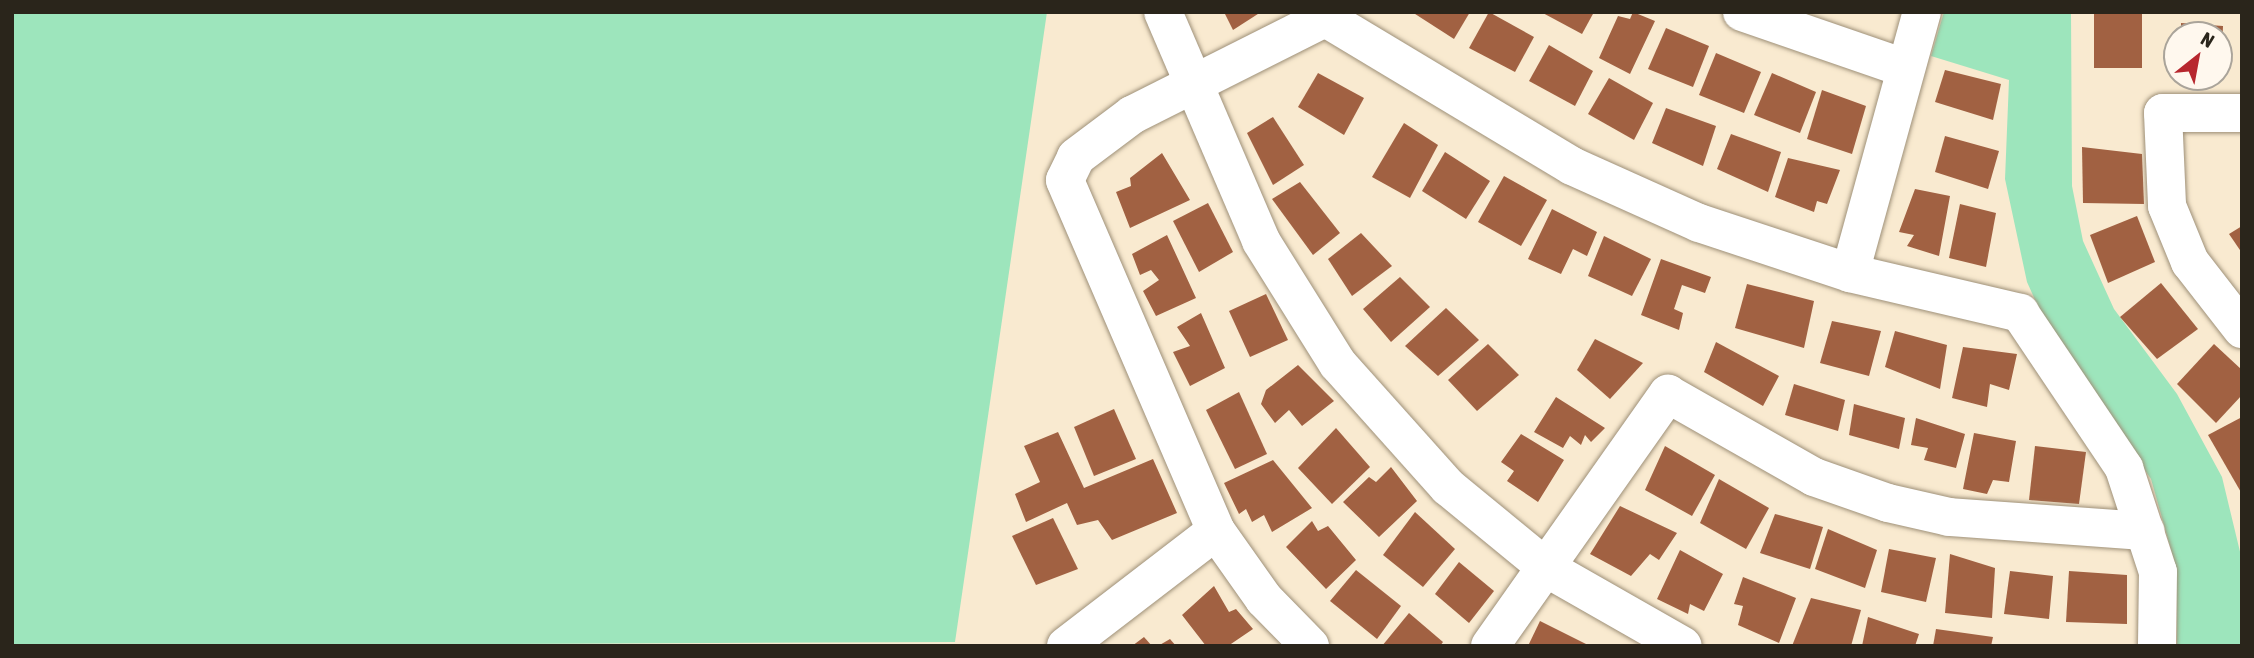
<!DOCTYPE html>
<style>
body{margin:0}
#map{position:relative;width:2254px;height:658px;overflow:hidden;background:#f9ead0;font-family:"Asap Condensed",sans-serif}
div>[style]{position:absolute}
.green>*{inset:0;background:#9de5bc}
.building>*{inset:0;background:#a16142}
.roads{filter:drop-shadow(0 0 2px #9e9078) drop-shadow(0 0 2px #9e9078)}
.minor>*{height:38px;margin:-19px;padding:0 19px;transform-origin:19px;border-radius:19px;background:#fff}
span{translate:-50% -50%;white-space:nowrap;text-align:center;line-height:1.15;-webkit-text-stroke:5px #fff8ee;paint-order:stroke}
.frame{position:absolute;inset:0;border:14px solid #2a251b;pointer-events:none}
.north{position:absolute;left:2163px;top:21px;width:70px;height:70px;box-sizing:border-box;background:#fff8ee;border:2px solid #aaa49a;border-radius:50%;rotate:31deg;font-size:19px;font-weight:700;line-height:28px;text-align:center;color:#2a251b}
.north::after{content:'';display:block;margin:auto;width:24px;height:32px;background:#b7272e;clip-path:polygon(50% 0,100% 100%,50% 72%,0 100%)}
</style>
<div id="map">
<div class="green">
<i style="clip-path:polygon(12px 12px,1047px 12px,955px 642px,12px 646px)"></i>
<i style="clip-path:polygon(1944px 12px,2071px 12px,2072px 186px,2083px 241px,2114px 309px,2177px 394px,2222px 477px,2242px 560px,2242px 646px,2177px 646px,2177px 571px,2151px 479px,2045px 322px,2027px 282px,2005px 179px,2009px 80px,1931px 56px)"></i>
</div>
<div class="building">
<i style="clip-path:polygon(1224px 12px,1261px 12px,1233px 30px)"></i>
<i style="clip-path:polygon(1412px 12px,1470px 12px,1454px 39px)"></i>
<i style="clip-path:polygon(1489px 12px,1534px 37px,1515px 72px,1469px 48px)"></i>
<i style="clip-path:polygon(1541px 12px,1594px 12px,1582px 34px)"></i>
<i style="clip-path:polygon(1633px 12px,1655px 21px,1630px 74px,1599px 58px,1618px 16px,1630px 19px)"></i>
<i style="clip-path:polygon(2094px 12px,2142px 12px,2142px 68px,2094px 68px)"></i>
<i style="clip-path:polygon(2181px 23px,2223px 26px,2221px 76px,2219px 35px,2181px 35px)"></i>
<i style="clip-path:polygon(1666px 28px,1709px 46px,1693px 87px,1648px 69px)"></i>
<i style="clip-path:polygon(1549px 45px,1593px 71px,1575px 106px,1529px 81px)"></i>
<i style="clip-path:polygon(1716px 53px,1761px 72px,1744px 113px,1699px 95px)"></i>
<i style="clip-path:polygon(1945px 70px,2001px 84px,1993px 120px,1935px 102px)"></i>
<i style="clip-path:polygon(1318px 73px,1364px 98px,1344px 135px,1298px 107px)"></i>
<i style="clip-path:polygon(1772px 73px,1816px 92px,1800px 133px,1754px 115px)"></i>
<i style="clip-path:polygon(1609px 78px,1653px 103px,1634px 140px,1588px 114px)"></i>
<i style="clip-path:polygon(1822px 90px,1866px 106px,1852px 154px,1807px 139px)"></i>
<i style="clip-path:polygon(1666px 108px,1716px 126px,1703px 166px,1652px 143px)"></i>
<i style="clip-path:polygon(1273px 117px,1304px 165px,1273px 185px,1247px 133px)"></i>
<i style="clip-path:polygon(1404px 123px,1438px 145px,1410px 198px,1372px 177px)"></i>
<i style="clip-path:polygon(1731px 134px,1781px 152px,1768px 192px,1717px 169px)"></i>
<i style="clip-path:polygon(1945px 136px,1999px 151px,1988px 189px,1935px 172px)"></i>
<i style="clip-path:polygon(2082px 147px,2142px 154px,2144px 204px,2083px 203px)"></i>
<i style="clip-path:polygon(1445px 152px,1490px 181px,1466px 219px,1422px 191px)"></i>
<i style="clip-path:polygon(1162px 153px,1190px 200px,1130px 228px,1116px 192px,1131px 186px,1130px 178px)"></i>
<i style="clip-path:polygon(1788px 158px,1840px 170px,1827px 204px,1817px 201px,1814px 212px,1775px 197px)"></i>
<i style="clip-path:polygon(1504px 176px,1547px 200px,1521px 246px,1478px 222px)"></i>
<i style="clip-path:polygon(1300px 182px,1340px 233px,1313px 255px,1272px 199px)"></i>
<i style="clip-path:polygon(1915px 189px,1950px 196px,1939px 256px,1907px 246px,1914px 235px,1899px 232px)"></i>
<i style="clip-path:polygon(1208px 203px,1233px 252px,1199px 272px,1173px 221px)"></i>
<i style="clip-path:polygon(1960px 204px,1996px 213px,1986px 267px,1949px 258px)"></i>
<i style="clip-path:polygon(1552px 209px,1597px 232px,1587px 256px,1573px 249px,1561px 274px,1528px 259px)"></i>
<i style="clip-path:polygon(2137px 216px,2155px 262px,2108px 283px,2090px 235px)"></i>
<i style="clip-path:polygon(2242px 226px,2242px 253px,2229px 234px)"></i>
<i style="clip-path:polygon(1361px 233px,1392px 266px,1352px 296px,1328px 259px)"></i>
<i style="clip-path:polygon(1167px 235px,1196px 298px,1156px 316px,1143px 291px,1159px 280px,1151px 270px,1140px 275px,1132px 254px)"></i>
<i style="clip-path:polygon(1604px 236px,1651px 259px,1632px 296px,1588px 276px)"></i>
<i style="clip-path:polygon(1661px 259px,1711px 277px,1705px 293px,1682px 285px,1674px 309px,1683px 313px,1679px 330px,1641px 315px)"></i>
<i style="clip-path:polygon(1400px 277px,1430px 307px,1391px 342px,1363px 309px)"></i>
<i style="clip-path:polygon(2161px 283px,2198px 329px,2157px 359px,2120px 317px)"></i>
<i style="clip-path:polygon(1747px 284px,1814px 301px,1804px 348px,1735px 328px)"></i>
<i style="clip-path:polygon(1266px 294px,1288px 340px,1250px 357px,1229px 311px)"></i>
<i style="clip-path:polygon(1446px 308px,1479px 340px,1438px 376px,1405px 346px)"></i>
<i style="clip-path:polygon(1201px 313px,1225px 368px,1190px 386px,1173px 352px,1190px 346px,1177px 327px)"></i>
<i style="clip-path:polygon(1832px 321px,1881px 331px,1869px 376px,1820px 363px)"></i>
<i style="clip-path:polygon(1895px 331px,1947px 345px,1940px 389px,1885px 367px)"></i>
<i style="clip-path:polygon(1595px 339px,1643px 363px,1610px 399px,1577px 370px)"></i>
<i style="clip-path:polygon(1716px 342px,1779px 376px,1763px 406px,1704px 372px)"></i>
<i style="clip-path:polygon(1488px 344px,1519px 375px,1477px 411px,1448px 380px)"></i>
<i style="clip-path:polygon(2214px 344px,2242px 370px,2242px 395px,2216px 423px,2177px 384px)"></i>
<i style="clip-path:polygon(1963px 347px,2017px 354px,2009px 390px,1990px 384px,1987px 407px,1952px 398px)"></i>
<i style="clip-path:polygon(1298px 365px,1334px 401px,1302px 426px,1289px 410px,1275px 423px,1261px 404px,1266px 390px)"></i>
<i style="clip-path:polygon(1794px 384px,1845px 400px,1838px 431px,1785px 415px)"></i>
<i style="clip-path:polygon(1239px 392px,1267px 454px,1235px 469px,1206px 410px)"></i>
<i style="clip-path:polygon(1556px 397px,1605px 428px,1591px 442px,1585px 435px,1581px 445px,1570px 436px,1563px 448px,1534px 432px)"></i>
<i style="clip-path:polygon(1854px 404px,1905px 418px,1899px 449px,1849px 435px)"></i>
<i style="clip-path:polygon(1114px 409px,1136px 459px,1094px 476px,1074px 427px)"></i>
<i style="clip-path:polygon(2242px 417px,2242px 494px,2208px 435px)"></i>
<i style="clip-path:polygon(1916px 418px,1965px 434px,1956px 468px,1924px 460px,1928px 448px,1911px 445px)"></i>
<i style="clip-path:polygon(1336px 428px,1370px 467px,1332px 504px,1298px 468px)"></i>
<i style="clip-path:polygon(1058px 432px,1084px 488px,1153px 459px,1177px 513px,1112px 540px,1098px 520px,1077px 525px,1067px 503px,1026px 522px,1015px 494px,1040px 482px,1024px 446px)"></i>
<i style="clip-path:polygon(1974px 433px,2016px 441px,2009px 482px,1993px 480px,1987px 494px,1963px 489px)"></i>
<i style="clip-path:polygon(1521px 434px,1564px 460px,1538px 502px,1507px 481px,1514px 471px,1501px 462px)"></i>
<i style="clip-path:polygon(1665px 446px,1715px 475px,1692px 516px,1645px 490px)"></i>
<i style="clip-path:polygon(2035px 446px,2086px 452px,2079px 504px,2029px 500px)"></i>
<i style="clip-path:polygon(1273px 460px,1312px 508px,1272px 532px,1264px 515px,1252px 522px,1246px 509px,1239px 514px,1224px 483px)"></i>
<i style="clip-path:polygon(1391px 467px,1417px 501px,1379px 537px,1343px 502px,1369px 477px,1376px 482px)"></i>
<i style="clip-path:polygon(1719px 479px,1769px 508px,1746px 549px,1700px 523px)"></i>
<i style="clip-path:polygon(1620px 506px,1677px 533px,1659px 560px,1650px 554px,1631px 576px,1590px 554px)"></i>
<i style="clip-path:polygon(1415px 512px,1455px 549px,1423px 587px,1383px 555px)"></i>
<i style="clip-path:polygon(1775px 514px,1823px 527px,1810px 569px,1760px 553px)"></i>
<i style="clip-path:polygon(1053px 518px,1078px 569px,1036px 585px,1012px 536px)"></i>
<i style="clip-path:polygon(1312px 521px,1318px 531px,1328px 526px,1356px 560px,1326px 589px,1286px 547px)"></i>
<i style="clip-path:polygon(1828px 529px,1877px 550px,1865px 588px,1815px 569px)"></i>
<i style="clip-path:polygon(1889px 549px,1936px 558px,1926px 602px,1881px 592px)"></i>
<i style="clip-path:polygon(1680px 550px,1723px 574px,1704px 611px,1690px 604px,1688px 614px,1657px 599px)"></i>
<i style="clip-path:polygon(1950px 554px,1995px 568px,1992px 618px,1945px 613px)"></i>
<i style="clip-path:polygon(1459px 562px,1494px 591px,1469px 623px,1435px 594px)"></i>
<i style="clip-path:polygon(1356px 570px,1401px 606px,1377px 639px,1330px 601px)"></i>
<i style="clip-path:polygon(2010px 571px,2053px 576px,2049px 619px,2004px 614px)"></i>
<i style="clip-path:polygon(2069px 571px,2127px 575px,2127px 624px,2066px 622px)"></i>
<i style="clip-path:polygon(1743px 577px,1796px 598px,1779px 643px,1738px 625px,1743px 606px,1734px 604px)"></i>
<i style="clip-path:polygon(1214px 586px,1229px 612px,1236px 609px,1253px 629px,1228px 646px,1206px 646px,1182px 615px)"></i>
<i style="clip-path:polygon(1811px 598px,1861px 610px,1851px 646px,1792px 646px)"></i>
<i style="clip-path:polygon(1409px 613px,1443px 642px,1440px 646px,1382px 646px)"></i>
<i style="clip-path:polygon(1868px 617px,1919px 634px,1915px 646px,1862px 646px)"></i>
<i style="clip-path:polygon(1540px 621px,1590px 646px,1528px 646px)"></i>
<i style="clip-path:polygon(1936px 629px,1993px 637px,1991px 646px,1933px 646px)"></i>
<i style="clip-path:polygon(1144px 637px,1152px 646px,1132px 646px)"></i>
<i style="clip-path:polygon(1170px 639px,1176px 646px,1158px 646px)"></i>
</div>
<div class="roads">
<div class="minor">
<i style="left:1163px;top:12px;width:249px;rotate:66.8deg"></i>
<i style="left:1261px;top:241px;width:145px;rotate:58deg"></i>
<i style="left:1338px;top:364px;width:165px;rotate:48.2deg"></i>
<i style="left:1448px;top:487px;width:129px;rotate:39.4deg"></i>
<i style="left:1548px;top:569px;width:155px;rotate:29.7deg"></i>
<i style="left:1742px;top:12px;width:172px;rotate:19deg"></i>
<i style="left:1329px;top:20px;width:283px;rotate:31deg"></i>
<i style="left:1572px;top:166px;width:139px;rotate:24.2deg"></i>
<i style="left:1699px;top:223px;width:159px;rotate:18.3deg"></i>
<i style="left:1850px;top:273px;width:175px;rotate:13.2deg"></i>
<i style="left:2020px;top:313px;width:187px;rotate:56.1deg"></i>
<i style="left:2124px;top:468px;width:109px;rotate:71.9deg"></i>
<i style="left:2158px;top:572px;width:74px;rotate:90.8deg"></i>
<i style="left:2242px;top:113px;width:79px;rotate:180deg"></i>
<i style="left:2163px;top:113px;width:93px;rotate:87.5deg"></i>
<i style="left:2167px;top:206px;width:61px;rotate:67.7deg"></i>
<i style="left:2190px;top:262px;width:85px;rotate:52.2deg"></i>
<i style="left:1850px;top:273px;width:271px;rotate:-74.6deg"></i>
<i style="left:1066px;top:646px;width:189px;rotate:-37.5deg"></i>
<i style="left:1310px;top:646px;width:66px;rotate:-134.4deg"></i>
<i style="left:1264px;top:599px;width:83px;rotate:-125.2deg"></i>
<i style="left:1216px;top:531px;width:382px;rotate:-113.3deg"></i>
<i style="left:1065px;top:180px;width:25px;rotate:-64deg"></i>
<i style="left:1076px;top:157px;width:70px;rotate:-36.9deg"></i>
<i style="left:1132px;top:115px;width:229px;rotate:-26.7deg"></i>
<i style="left:1490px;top:646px;width:309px;rotate:-54.8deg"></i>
<i style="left:1668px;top:394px;width:168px;rotate:29.6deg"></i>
<i style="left:1814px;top:477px;width:78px;rotate:19.4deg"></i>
<i style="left:1888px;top:503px;width:63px;rotate:12.9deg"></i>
<i style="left:1949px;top:517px;width:197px;rotate:4.1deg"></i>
</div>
</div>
<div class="frame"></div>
<div class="north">N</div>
</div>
